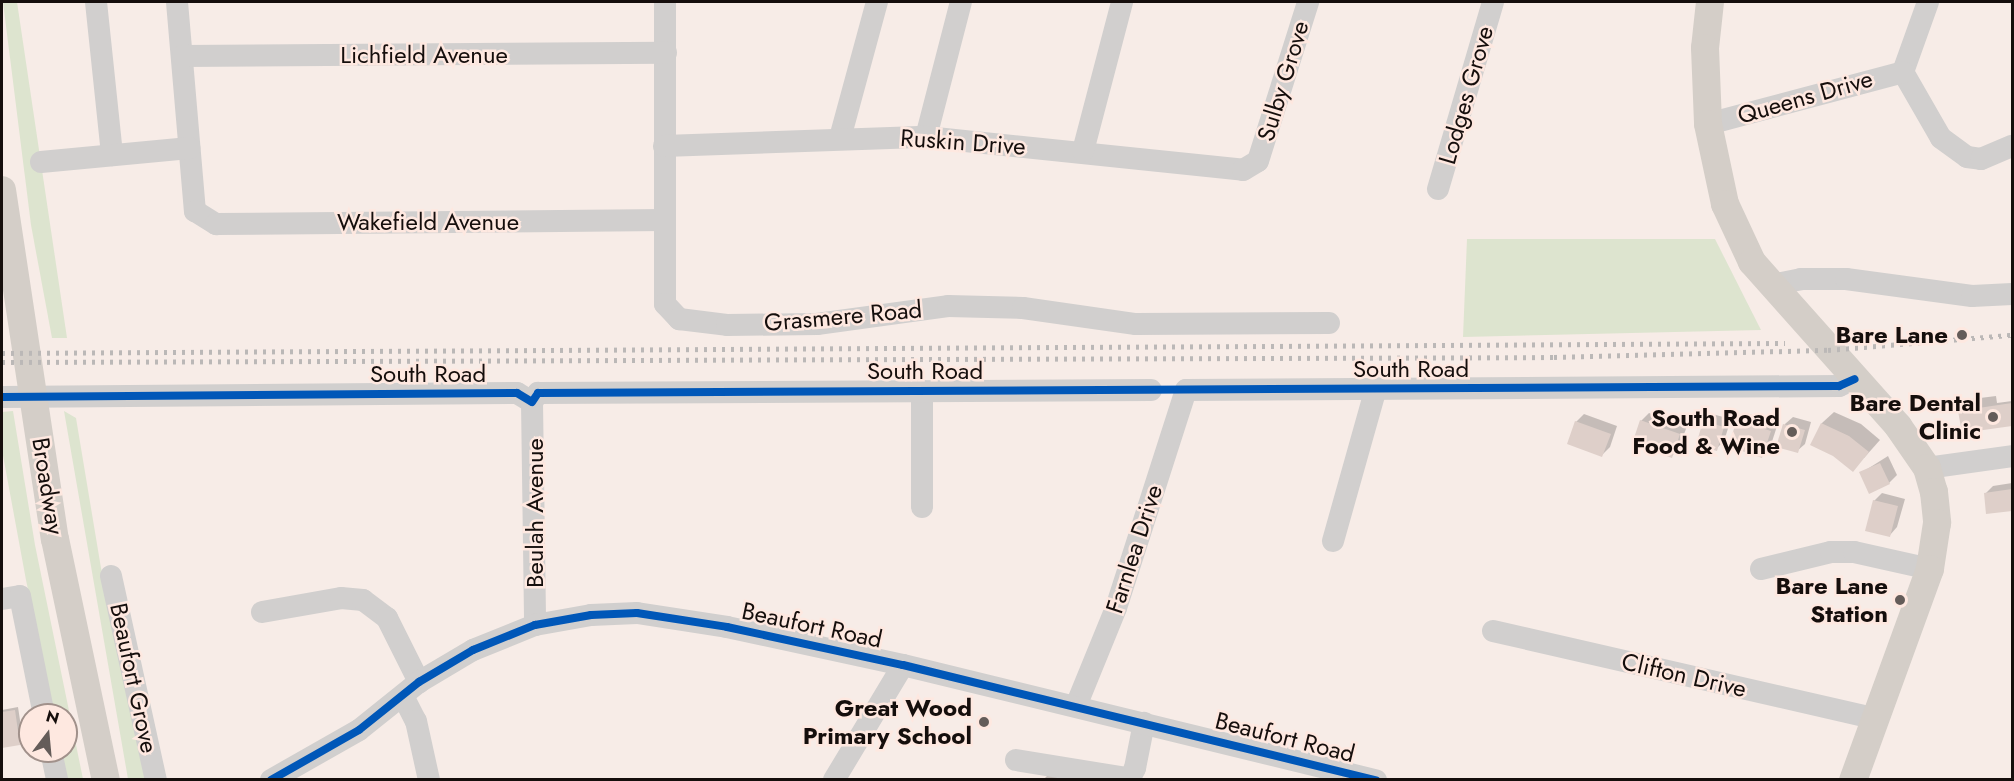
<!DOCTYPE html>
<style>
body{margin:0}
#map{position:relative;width:2014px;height:781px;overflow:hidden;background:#f7ece7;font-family:Jost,sans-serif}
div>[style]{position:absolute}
.green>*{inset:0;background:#dde4cf}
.shadow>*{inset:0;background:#0003}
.building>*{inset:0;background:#decfc9}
.minor>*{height:22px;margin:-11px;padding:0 11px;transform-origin:11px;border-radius:11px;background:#d1cfce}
.major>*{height:28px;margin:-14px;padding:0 14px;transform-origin:14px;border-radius:14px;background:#d4cec8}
.rail>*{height:4.5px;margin-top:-2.25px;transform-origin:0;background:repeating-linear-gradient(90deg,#bbb8b7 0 3px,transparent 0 9px)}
.cycleway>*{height:8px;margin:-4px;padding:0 4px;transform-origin:4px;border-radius:4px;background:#0057b8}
.dots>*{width:16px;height:16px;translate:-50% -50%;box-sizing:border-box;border:3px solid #fee8e0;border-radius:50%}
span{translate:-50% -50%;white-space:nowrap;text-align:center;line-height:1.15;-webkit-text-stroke:5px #fee8e0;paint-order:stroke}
.street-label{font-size:24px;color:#150e0c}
.poi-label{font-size:24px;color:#150e0c;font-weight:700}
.right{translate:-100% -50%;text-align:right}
.frame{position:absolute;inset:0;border:3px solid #150e0c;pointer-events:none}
.north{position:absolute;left:18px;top:703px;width:60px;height:60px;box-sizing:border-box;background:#fee8e0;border:2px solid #a1918b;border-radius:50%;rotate:16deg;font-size:16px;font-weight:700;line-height:24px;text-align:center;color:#150e0c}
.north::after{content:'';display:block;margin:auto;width:21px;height:27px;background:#645c59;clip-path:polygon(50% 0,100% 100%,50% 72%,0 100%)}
</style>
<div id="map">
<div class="green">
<i style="clip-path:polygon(3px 2px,17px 2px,67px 338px,52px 338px,31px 225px)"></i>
<i style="clip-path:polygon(1467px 239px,1715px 239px,1761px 330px,1463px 337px)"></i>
<i style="clip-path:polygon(13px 411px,35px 545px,83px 779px,67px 779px,61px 751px,66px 751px,66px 715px,54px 715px,26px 580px,2px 450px,2px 412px)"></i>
<i style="clip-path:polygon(64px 411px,76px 418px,101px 568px,146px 779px,128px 779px)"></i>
</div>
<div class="shadow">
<i style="clip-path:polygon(1996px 396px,1997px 403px,2012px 401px,2012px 424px,1963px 431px,1960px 411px,1972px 399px)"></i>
<i style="clip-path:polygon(1834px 412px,1861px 424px,1880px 440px,1864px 458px,1834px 455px,1812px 445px,1822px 423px)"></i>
<i style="clip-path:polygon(1649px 413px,1687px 426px,1679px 448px,1672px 456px,1641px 421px)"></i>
<i style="clip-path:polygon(1746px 413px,1778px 423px,1770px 448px,1762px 456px,1730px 445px,1738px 420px)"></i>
<i style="clip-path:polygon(1584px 414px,1617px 426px,1610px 447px,1602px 455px,1576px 422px)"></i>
<i style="clip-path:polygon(1712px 414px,1731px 419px,1724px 441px,1716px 449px,1704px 421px)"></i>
<i style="clip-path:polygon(1793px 417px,1811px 422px,1805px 444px,1797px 451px,1778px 446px,1785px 424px)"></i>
<i style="clip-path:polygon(1888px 456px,1897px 475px,1889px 483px,1861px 473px)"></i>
<i style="clip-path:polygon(2012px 483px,2012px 509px,1988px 512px,1985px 494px,1993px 486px)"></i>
<i style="clip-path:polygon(1882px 493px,1905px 499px,1897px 527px,1890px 535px,1874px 501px)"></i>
<i style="clip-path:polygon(18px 707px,23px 740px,3px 746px,2px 710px)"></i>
<i style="clip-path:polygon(1055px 768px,1105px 780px,1043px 780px)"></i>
</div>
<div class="building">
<i style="clip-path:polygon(2012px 403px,2012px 426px,1962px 433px,1958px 411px)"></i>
<i style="clip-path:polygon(1640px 420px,1680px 434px,1672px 458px,1632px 444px)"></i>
<i style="clip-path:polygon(1737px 420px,1771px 431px,1762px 458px,1728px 446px)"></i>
<i style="clip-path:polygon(1575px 421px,1611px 434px,1602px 457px,1567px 444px)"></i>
<i style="clip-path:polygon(1703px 421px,1724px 427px,1717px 451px,1696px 445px)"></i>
<i style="clip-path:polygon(1821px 423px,1849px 436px,1869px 452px,1853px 472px,1833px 456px,1810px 445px)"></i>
<i style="clip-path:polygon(1783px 424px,1805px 430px,1798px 453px,1776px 447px)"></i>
<i style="clip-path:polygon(1880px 463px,1890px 484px,1869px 494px,1859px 472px)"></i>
<i style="clip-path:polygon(2012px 489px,2012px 511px,1986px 514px,1984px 493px)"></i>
<i style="clip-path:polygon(1873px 500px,1898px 506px,1890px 537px,1865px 531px)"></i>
<i style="clip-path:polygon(15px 710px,20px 745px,2px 748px,2px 712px)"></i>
</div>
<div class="minor">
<i style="left:96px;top:2px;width:154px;rotate:84deg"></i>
<i style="left:177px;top:2px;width:210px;rotate:85.1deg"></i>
<i style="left:195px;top:211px;width:25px;rotate:32deg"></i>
<i style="left:216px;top:224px;width:449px;rotate:-0.5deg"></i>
<i style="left:665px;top:2px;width:302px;rotate:90deg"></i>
<i style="left:665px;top:304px;width:21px;rotate:47deg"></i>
<i style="left:679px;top:319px;width:48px;rotate:7.1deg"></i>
<i style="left:727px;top:325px;width:90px;rotate:-0.6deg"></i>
<i style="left:817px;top:324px;width:132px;rotate:-7.8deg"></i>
<i style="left:948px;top:306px;width:75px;rotate:1.5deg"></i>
<i style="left:1023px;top:308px;width:114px;rotate:8.1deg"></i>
<i style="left:1136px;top:324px;width:193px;rotate:-0.3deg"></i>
<i style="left:1928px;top:2px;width:74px;rotate:109.7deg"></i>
<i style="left:1903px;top:72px;width:76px;rotate:60.1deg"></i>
<i style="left:1941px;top:138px;width:32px;rotate:36deg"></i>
<i style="left:1967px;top:157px;width:14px;rotate:8deg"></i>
<i style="left:1981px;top:159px;width:34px;rotate:-23deg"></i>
<i style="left:183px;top:56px;width:483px;rotate:-0.4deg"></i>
<i style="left:1708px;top:124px;width:202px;rotate:-14.9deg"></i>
<i style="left:926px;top:137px;width:139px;rotate:-75.5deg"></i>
<i style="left:840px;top:138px;width:141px;rotate:-74.8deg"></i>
<i style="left:664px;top:146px;width:262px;rotate:-2deg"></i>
<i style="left:926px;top:137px;width:319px;rotate:5.9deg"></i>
<i style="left:1243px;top:170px;width:17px;rotate:-31deg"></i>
<i style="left:1258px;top:161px;width:167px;rotate:-72.5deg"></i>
<i style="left:1083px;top:151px;width:154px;rotate:-75.3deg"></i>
<i style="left:41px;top:162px;width:149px;rotate:-5.4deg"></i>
<i style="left:1438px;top:189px;width:195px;rotate:-73.6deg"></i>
<i style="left:1771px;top:285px;width:31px;rotate:-11deg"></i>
<i style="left:1801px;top:279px;width:45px"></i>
<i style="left:1846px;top:279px;width:127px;rotate:7.7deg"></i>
<i style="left:1972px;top:296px;width:40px;rotate:-2.9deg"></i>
<i style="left:922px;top:391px;width:116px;rotate:90deg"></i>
<i style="left:2px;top:397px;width:515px;rotate:-0.45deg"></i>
<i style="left:517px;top:393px;width:17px;rotate:31deg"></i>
<i style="left:532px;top:402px;width:11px;rotate:-56deg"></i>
<i style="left:538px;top:393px;width:613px;rotate:-0.28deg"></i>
<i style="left:532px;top:402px;width:223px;rotate:89.2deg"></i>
<i style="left:1927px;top:468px;width:86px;rotate:-8deg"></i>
<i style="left:1333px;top:541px;width:159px;rotate:-74.3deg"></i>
<i style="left:1761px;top:569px;width:72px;rotate:-13.7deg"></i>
<i style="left:1831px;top:552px;width:23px"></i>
<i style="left:1854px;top:552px;width:78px;rotate:12.6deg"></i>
<i style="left:111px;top:576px;width:209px;rotate:77.6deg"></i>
<i style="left:2px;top:599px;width:18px;rotate:-9deg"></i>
<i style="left:20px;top:596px;width:121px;rotate:78.6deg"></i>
<i style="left:262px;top:612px;width:80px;rotate:-10deg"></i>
<i style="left:341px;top:598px;width:22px;rotate:5deg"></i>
<i style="left:363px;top:600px;width:30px;rotate:37deg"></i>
<i style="left:387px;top:618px;width:72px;rotate:63.4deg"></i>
<i style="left:1493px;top:631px;width:393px;rotate:12.9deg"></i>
<i style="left:403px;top:696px;width:28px;rotate:63deg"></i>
<i style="left:416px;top:721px;width:60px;rotate:77.6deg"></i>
<i style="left:1076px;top:706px;width:106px;rotate:-67.8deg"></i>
<i style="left:1116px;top:608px;width:229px;rotate:-72.2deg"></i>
<i style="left:1186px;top:390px;width:653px;rotate:-0.35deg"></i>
<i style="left:1839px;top:386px;width:17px;rotate:-24deg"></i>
<i style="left:51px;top:751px;width:30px;rotate:78deg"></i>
<i style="left:1016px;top:760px;width:111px;rotate:9.3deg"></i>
<i style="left:1126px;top:778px;width:5px;rotate:-22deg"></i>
<i style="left:1131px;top:776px;width:9px;rotate:-63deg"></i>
<i style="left:1135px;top:768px;width:46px;rotate:-78.7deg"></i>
<i style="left:271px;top:780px;width:101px;rotate:-29.6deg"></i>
<i style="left:359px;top:730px;width:77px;rotate:-38.7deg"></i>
<i style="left:419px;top:682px;width:63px;rotate:-30.7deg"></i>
<i style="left:473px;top:650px;width:67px;rotate:-22deg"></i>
<i style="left:535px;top:625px;width:57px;rotate:-10.1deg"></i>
<i style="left:591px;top:615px;width:46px;rotate:-2.5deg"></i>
<i style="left:637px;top:613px;width:91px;rotate:8.8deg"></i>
<i style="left:727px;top:627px;width:180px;rotate:12.2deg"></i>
<i style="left:903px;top:665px;width:487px;rotate:13.7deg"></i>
<i style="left:834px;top:780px;width:134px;rotate:-59deg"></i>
</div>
<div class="major">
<i style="left:1710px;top:2px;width:46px;rotate:96.2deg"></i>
<i style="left:1705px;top:48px;width:76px;rotate:87.7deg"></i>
<i style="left:1708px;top:124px;width:82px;rotate:78deg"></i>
<i style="left:1725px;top:204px;width:64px;rotate:65deg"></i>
<i style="left:1752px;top:262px;width:220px;rotate:48.3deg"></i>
<i style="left:1898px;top:426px;width:51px;rotate:55.4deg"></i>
<i style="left:1927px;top:468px;width:25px;rotate:74deg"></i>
<i style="left:1934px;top:492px;width:31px;rotate:84deg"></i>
<i style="left:1937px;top:523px;width:47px;rotate:98.7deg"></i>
<i style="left:1930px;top:569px;width:225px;rotate:110deg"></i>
<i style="left:2px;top:190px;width:353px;rotate:81.4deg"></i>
<i style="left:55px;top:539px;width:246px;rotate:78.1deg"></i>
</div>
<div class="rail">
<i style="left:2px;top:353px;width:1783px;rotate:-0.32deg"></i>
<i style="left:2px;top:362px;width:1552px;rotate:-0.18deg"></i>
<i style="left:1554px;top:357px;width:274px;rotate:-1.5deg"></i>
<i style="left:1828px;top:350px;width:185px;rotate:-4.7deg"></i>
</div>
<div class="cycleway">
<i style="left:2px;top:397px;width:515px;rotate:-0.45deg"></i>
<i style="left:517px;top:393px;width:17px;rotate:31deg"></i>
<i style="left:532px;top:402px;width:11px;rotate:-56deg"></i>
<i style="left:538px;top:393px;width:1301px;rotate:-0.31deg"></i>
<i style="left:1839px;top:386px;width:17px;rotate:-24deg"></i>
<i style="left:271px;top:780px;width:101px;rotate:-29.6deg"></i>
<i style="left:359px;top:730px;width:77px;rotate:-38.7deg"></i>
<i style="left:419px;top:682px;width:63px;rotate:-30.7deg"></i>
<i style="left:473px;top:650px;width:67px;rotate:-22deg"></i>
<i style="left:535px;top:625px;width:57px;rotate:-10.1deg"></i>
<i style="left:591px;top:615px;width:46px;rotate:-2.5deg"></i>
<i style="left:637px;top:613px;width:91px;rotate:8.8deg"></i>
<i style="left:727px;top:627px;width:180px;rotate:12.2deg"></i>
<i style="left:903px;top:665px;width:487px;rotate:13.7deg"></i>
</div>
<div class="dots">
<i style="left:1962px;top:335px;background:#645c59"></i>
<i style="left:1993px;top:417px;background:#645c59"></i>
<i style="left:1792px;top:432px;background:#645c59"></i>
<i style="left:1900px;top:600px;background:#645c59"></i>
<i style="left:984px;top:722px;background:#645c59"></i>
</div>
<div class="street-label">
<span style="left:424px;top:55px">Lichfield Avenue</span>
<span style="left:1283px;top:81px;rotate:-73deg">Sulby Grove</span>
<span style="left:1466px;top:95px;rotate:-74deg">Lodges Grove</span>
<span style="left:1805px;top:97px;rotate:-16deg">Queens Drive</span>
<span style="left:963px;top:142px;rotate:4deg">Ruskin Drive</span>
<span style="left:428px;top:222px">Wakefield Avenue</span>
<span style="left:843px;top:316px;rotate:-5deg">Grasmere Road</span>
<span style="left:1411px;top:369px">South Road</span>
<span style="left:925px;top:371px">South Road</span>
<span style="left:428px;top:374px">South Road</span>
<span style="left:48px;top:486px;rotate:81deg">Broadway</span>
<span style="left:535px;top:513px;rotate:-90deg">Beulah Avenue</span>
<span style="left:1134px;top:549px;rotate:-72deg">Farnlea Drive</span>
<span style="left:812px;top:625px;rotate:12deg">Beaufort Road</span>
<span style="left:1684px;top:675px;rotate:13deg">Clifton Drive</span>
<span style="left:134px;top:678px;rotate:78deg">Beaufort Grove</span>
<span style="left:1285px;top:737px;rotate:14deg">Beaufort Road</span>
</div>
<div class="poi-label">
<span class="right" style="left:1948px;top:335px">Bare Lane</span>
<span class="right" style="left:1981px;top:417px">Bare Dental<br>Clinic</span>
<span class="right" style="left:1780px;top:432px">South Road<br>Food &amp; Wine</span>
<span class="right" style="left:1888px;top:600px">Bare Lane<br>Station</span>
<span class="right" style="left:972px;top:722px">Great Wood<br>Primary School</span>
</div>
<div class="frame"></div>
<div class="north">N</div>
</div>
